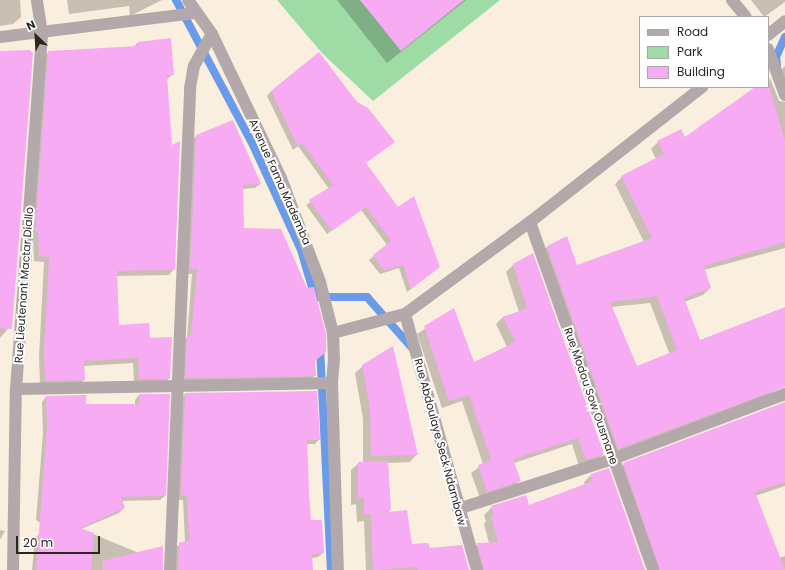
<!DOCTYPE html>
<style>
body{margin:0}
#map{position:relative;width:785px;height:570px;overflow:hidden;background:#faeedf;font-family:Poppins,sans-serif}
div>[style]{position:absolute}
.green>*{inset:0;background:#9fdba5}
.shadow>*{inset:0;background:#0003}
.stream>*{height:8px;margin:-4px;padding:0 4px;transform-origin:4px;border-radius:4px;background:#6a9be8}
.building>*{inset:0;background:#f6abf2}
.street>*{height:12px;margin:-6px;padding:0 6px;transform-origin:6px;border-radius:6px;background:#b3a9aa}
span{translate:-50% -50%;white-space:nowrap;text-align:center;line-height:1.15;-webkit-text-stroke:4px #fff;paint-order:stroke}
.street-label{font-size:11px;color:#2a2620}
.legend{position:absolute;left:639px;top:16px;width:130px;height:72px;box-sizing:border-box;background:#fff;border:1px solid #aaa8a6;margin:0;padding:5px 7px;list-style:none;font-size:12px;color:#2a2620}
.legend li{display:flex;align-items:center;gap:8px;height:20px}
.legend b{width:20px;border:1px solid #aaa8a6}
.north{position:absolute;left:16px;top:16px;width:40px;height:40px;-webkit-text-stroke:3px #fff;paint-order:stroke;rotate:335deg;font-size:11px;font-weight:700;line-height:16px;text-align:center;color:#2a2620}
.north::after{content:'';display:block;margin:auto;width:14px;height:18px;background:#2a2620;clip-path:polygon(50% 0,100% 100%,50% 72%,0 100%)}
.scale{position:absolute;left:16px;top:536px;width:84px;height:18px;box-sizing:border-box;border:2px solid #2a2620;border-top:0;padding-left:5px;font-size:12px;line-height:14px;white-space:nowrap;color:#2a2620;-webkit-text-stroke:3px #fff;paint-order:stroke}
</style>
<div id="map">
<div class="green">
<i style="clip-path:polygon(277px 0,500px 0,373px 101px,322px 53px)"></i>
</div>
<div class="shadow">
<i style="clip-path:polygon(0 0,20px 0,21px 17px,13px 24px,0 26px)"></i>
<i style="clip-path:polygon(67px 0,162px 0,130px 16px,129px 6px,69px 14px)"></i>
<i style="clip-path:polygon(337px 0,466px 0,387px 63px)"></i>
<i style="clip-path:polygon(751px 0,785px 0,785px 2px,764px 17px)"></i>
<i style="clip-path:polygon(138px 42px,173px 74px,166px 80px,174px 269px,169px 275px,116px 276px,118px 326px,149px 339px,169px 378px,164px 384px,134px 384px,133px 363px,83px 366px,84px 380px,79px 385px,40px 386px,39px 357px,44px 262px,34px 261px,33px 237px,30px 237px,43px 57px,49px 52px,134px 47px)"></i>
<i style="clip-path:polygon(0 52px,13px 316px,7px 330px,0 338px)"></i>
<i style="clip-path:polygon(785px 66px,785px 99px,776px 75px)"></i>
<i style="clip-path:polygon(evenodd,770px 78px,779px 101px,785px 102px,785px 248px,704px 270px,710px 288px,703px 295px,684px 302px,699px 341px,785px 308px,785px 376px,769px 396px,611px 455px,540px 254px,547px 247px,566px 237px,577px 266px,644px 242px,615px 184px,622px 177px,656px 159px,651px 149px,658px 142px,685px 139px,756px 87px,768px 87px,770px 78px,650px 303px,670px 355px,636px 367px,611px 307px,650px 303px)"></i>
<i style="clip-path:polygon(271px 91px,365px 163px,438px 267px,434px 271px,407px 292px,399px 268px,380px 274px,369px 260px,387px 245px,361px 210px,327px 234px,306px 205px,329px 189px,298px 146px,293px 150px,267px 96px)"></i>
<i style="clip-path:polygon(196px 136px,260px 184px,255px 188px,242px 189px,243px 229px,325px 352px,314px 361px,315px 375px,310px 380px,181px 383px,183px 342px,187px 337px,192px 274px,186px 274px,191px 141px)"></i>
<i style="clip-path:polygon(513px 265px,603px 454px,596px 461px,579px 466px,572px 444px,514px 463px,520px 481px,513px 487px,480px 498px,471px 473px,483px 464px,462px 401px,442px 408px,417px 334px,454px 310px,473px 363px,507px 347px,496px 324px,503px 317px,519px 312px,506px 272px)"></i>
<i style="clip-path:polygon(363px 366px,417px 454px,410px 462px,388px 463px,390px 510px,387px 513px,411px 545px,429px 549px,468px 570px,366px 570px,364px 521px,357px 522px,356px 504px,351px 505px,351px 470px,359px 463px,363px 463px,363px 419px,355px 373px)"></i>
<i style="clip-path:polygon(185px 394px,319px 439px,315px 444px,306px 444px,310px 521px,323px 553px,318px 557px,311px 558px,311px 570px,173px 570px,174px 548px,185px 542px,183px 500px,176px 500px,181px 399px)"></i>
<i style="clip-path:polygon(139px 395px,165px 496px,160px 500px,121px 501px,124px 508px,119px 513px,81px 529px,139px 553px,162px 570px,32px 570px,35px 539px,39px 534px,65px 539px,36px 520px,43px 433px,42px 402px,46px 397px,85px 405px,135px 405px,135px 400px)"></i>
<i style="clip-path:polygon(785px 416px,785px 486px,755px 496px,779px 558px,785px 556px,785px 570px,651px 570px,616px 472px,624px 464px)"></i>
<i style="clip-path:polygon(591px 475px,644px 570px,475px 570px,470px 552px,478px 544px,489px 543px,484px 524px,486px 521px,484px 515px,492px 507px,528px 506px,585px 485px,584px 482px)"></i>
<i style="clip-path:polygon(0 530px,5px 531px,0 540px)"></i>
</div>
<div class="stream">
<i style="left:176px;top:0;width:164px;rotate:62deg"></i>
<i style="left:253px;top:145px;width:115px;rotate:65.4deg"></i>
<i style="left:301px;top:250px;width:50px;rotate:73.7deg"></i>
<i style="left:777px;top:65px;width:8px;rotate:-97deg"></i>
<i style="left:776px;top:57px;width:22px;rotate:-66deg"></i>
<i style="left:320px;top:297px;width:47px"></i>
<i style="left:367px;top:297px;width:69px;rotate:48.5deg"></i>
<i style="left:320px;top:347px;width:223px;rotate:87.2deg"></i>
</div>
<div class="building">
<i style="clip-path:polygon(360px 0,464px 0,401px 51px)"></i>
<i style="clip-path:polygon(171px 38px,174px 75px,167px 75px,172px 145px,180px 141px,175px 270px,117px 271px,119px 325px,149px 323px,150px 338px,172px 337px,170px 379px,139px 379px,138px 358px,84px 361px,85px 380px,45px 381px,44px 351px,49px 257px,39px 256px,38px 232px,35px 232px,48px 51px,138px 46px,138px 42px)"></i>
<i style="clip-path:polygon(30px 50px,33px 53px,12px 329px,0 328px,0 51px)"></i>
<i style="clip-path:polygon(319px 52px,357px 102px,368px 108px,395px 142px,366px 163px,398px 207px,414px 196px,440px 267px,411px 289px,403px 265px,384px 270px,373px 255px,391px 241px,366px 207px,332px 231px,309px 200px,333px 185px,302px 143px,298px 147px,271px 91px)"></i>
<i style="clip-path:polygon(evenodd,768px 83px,785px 140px,785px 242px,704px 266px,711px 288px,684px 298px,700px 340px,785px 307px,785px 387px,618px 449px,547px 246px,567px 236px,577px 265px,652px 238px,621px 176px,664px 154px,657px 141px,681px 129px,685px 137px,755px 87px,768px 87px,768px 83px,657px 296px,677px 350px,637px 366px,610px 302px,657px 296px)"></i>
<i style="clip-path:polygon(233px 120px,261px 184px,243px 185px,244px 228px,281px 229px,307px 288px,314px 287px,326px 334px,326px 352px,315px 361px,316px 376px,185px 378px,187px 336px,191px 335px,197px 269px,190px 269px,196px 135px)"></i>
<i style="clip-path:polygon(533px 253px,604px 454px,586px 460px,578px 438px,513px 459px,521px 481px,487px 492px,478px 465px,491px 460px,469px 395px,449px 401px,424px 326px,454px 308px,474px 362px,515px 342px,503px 317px,527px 308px,513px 264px)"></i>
<i style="clip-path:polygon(393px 346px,418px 455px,371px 456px,370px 410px,362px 365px)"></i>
<i style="clip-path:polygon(317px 391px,320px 440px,307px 440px,309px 494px,311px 520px,322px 520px,324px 553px,312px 554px,313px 570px,178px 570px,179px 543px,189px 540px,187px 495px,181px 496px,185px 393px)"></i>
<i style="clip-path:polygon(139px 394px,170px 394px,166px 496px,121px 497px,125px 508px,80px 528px,94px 533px,91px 570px,36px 570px,47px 427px,46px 396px,86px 395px,86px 404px,139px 404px)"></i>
<i style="clip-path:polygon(785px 402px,785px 482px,755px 492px,785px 570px,660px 570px,623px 463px)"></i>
<i style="clip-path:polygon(388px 461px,391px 510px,378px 513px,407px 510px,412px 544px,428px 543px,430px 548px,462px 545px,469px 570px,418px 570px,418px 567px,373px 570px,371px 514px,364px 515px,364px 497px,358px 498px,358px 462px)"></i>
<i style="clip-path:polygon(609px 468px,645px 570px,484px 570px,477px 543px,498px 542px,491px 515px,494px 515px,491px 506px,526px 495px,529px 505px,593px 481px,591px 474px)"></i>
<i style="clip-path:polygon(163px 546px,163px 570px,103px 570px,102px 561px)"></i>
</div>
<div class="street">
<i style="left:188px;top:0;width:42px;rotate:54.8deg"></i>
<i style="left:212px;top:34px;width:160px;rotate:64.4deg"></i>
<i style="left:281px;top:178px;width:111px;rotate:69.4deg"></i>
<i style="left:320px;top:282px;width:53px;rotate:75.7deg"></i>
<i style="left:333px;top:333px;width:26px;rotate:88deg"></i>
<i style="left:334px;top:359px;width:24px;rotate:95deg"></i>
<i style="left:332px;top:383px;width:187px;rotate:88.2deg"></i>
<i style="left:732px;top:0;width:22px;rotate:51deg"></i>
<i style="left:768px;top:35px;width:22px;rotate:-39deg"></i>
<i style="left:0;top:37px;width:196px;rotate:-7deg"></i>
<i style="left:768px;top:49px;width:49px;rotate:69.7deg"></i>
<i style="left:530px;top:222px;width:369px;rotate:70.5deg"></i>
<i style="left:405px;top:314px;width:266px;rotate:74.3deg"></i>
<i style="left:333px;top:333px;width:74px;rotate:-14.8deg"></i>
<i style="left:405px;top:314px;width:155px;rotate:-36.4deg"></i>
<i style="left:530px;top:222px;width:219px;rotate:-38.1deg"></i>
<i style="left:16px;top:389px;width:316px;rotate:-1.1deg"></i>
<i style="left:458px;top:509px;width:163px;rotate:-17.9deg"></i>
<i style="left:613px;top:459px;width:184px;rotate:-20.7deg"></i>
<i style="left:13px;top:570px;width:181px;rotate:-89.1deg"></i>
<i style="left:16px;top:389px;width:357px;rotate:-85.8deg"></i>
<i style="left:42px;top:33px;width:33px;rotate:-99deg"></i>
<i style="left:170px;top:570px;width:482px;rotate:-87.6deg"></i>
<i style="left:190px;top:88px;width:22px;rotate:-80deg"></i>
<i style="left:194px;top:66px;width:37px;rotate:-61deg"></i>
</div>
<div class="street-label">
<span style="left:280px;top:182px;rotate:66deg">Avenue Fama Mademba</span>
<span style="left:24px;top:285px;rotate:-86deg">Rue Lieutenant Mactar Diallo</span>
<span style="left:591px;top:396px;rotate:71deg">Rue Modou Sow Ousmane</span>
<span style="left:440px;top:442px;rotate:75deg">Rue Abdoulaye Seck Ndambaw</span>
</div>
<ul class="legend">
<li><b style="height:5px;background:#b3a9aa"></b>Road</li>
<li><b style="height:11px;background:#9fdba5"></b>Park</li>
<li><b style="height:11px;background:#f6abf2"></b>Building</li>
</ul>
<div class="north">N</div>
<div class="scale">20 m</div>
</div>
